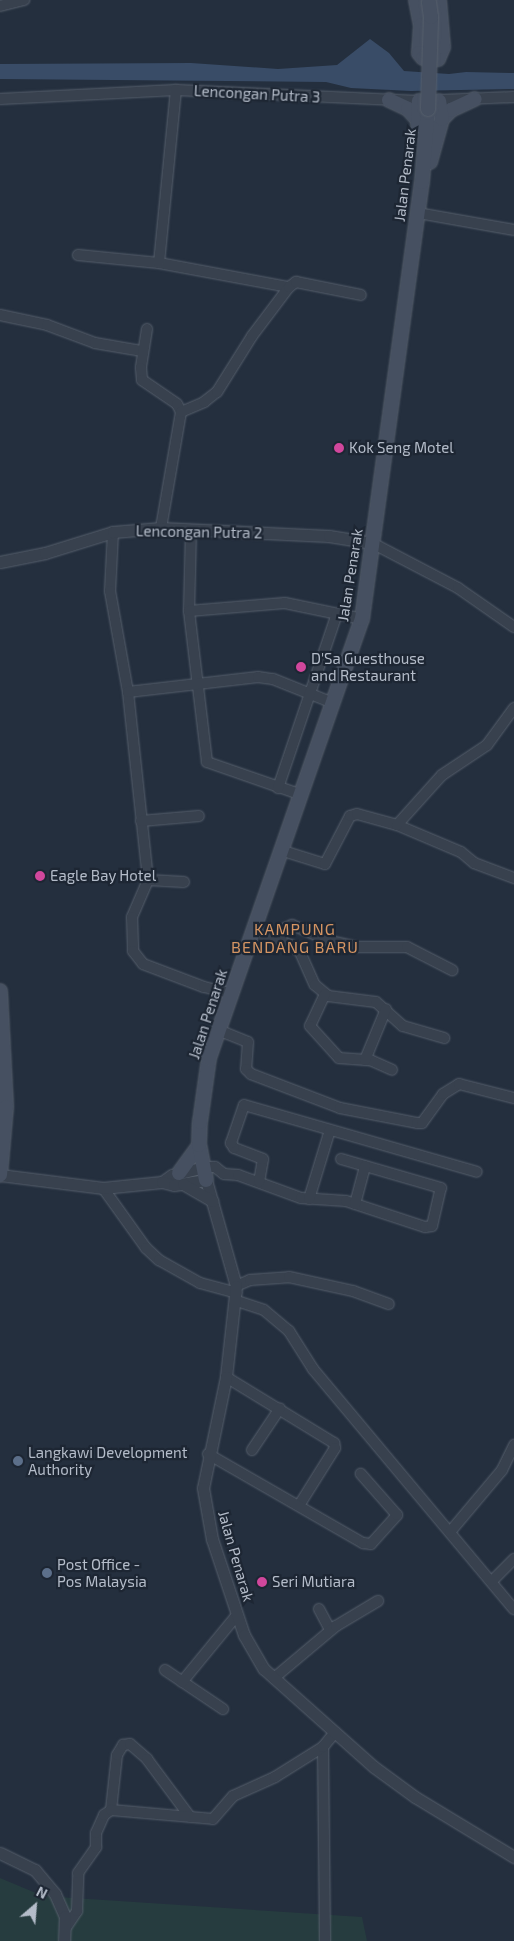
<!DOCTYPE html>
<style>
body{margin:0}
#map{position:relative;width:514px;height:1941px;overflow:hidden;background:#242f3e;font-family:"Exo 2",sans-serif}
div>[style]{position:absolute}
.green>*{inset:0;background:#263c3f}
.water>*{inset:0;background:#394c67}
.roads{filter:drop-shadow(0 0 1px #565f6c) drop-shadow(0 0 1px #565f6c)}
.minor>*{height:10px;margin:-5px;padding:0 5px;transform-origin:5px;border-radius:5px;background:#38414e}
.tertiary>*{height:11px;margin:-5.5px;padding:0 5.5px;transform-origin:5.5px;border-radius:5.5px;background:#38414e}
.secondary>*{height:14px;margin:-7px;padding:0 7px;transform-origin:7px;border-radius:7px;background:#465061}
.bridges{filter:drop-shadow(0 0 1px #565f6c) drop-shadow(0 0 1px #565f6c)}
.secondary-bridge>*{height:14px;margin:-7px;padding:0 7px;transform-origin:7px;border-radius:7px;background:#465061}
.dots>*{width:14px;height:14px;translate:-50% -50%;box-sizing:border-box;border:2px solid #1d2633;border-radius:50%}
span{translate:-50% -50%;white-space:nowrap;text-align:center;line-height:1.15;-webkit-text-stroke:4.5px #1d2633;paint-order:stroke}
.street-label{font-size:15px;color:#b4bcc9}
.poi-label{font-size:15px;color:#b4bcc9}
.left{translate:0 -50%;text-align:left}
.neighbourhood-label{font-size:16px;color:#d59563;letter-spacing:1px}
.north{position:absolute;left:10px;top:1881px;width:50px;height:50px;-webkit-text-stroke:4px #1d2633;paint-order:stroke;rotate:27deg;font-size:14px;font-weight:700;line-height:20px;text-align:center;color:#b4bcc9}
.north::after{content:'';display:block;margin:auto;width:18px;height:22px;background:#b4bcc9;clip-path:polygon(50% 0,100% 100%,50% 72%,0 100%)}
</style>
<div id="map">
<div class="green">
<i style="clip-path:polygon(0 1878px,43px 1896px,362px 1917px,367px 1941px,0 1941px)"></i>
</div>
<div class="water">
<i style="clip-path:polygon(370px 39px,389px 53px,404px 71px,449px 74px,466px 72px,514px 73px,514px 89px,411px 91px,351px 88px,326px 82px,0 79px,0 64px,191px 63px,278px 69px,337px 65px)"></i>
</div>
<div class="roads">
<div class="minor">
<i style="left:0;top:6px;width:25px;rotate:-14deg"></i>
<i style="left:0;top:99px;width:176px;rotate:-2.9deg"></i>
<i style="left:176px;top:90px;width:243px;rotate:2.6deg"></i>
<i style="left:419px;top:101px;width:95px;rotate:-2.4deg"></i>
<i style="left:418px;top:213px;width:97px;rotate:10deg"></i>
<i style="left:78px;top:255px;width:81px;rotate:5.6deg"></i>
<i style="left:159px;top:263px;width:132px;rotate:10.5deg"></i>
<i style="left:159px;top:263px;width:174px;rotate:-84.4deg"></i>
<i style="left:0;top:315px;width:48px;rotate:12deg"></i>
<i style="left:47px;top:325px;width:51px;rotate:20.6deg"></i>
<i style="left:95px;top:343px;width:48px;rotate:9.7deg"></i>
<i style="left:147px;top:329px;width:39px;rotate:99deg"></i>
<i style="left:141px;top:368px;width:12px;rotate:85deg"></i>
<i style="left:142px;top:380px;width:42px;rotate:34.4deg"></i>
<i style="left:177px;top:404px;width:9px;rotate:63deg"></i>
<i style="left:181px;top:412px;width:118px;rotate:99.8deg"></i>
<i style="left:181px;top:412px;width:25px;rotate:-23deg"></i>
<i style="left:204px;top:402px;width:16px;rotate:-38deg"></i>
<i style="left:217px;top:392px;width:66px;rotate:-58deg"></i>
<i style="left:252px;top:336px;width:61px;rotate:-52.9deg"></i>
<i style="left:289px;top:287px;width:9px;rotate:-36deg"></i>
<i style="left:296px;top:282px;width:66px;rotate:11.3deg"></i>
<i style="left:191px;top:530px;width:81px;rotate:91.4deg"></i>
<i style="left:189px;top:611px;width:152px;rotate:83.2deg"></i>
<i style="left:207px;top:762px;width:97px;rotate:19.2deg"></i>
<i style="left:113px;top:532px;width:59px;rotate:92.9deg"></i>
<i style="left:110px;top:591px;width:103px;rotate:79.9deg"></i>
<i style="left:128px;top:692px;width:189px;rotate:83.9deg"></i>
<i style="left:148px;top:880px;width:40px;rotate:113.4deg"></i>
<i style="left:132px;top:917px;width:34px;rotate:88deg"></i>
<i style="left:133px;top:951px;width:16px;rotate:52deg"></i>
<i style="left:143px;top:964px;width:65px;rotate:20.7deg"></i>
<i style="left:204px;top:987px;width:28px;rotate:13deg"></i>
<i style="left:372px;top:543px;width:97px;rotate:27.6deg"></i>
<i style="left:458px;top:588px;width:68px;rotate:34.9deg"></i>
<i style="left:189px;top:611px;width:96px;rotate:-4.8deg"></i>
<i style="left:285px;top:603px;width:79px;rotate:11.7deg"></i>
<i style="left:128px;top:692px;width:131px;rotate:-6.6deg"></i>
<i style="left:258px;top:677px;width:15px;rotate:8deg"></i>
<i style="left:273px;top:679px;width:65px;rotate:21.8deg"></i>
<i style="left:278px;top:788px;width:184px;rotate:-71.3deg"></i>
<i style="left:141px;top:821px;width:58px;rotate:-4.9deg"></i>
<i style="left:397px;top:825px;width:69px;rotate:22.9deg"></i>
<i style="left:461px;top:852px;width:17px;rotate:40deg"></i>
<i style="left:474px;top:863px;width:43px;rotate:20.6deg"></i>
<i style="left:280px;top:850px;width:47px;rotate:17.3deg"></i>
<i style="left:325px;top:864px;width:54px;rotate:-62.5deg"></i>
<i style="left:350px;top:816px;width:7px;rotate:-16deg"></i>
<i style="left:357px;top:814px;width:41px;rotate:15.4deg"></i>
<i style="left:397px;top:825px;width:67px;rotate:-48deg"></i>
<i style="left:442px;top:775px;width:54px;rotate:-33.7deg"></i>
<i style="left:487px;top:745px;width:46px;rotate:-53.9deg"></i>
<i style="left:148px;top:880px;width:36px;rotate:3deg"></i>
<i style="left:252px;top:933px;width:41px;rotate:17.1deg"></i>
<i style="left:291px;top:945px;width:11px;rotate:38deg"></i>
<i style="left:300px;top:952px;width:36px;rotate:66deg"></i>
<i style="left:315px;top:985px;width:17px;rotate:40deg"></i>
<i style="left:328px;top:996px;width:48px;rotate:7.1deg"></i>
<i style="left:376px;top:1002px;width:36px;rotate:42deg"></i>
<i style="left:403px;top:1026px;width:43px;rotate:16.3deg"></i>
<i style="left:280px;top:940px;width:13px;rotate:-67deg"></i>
<i style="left:285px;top:928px;width:8px;rotate:-23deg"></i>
<i style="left:292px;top:925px;width:41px;rotate:22.8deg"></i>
<i style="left:330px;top:941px;width:29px;rotate:12deg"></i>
<i style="left:358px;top:947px;width:49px"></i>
<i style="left:407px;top:947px;width:51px;rotate:27.1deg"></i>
<i style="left:325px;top:994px;width:35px;rotate:115deg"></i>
<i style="left:310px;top:1026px;width:43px;rotate:47.8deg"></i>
<i style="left:339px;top:1058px;width:31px;rotate:4deg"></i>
<i style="left:370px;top:1060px;width:24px;rotate:24deg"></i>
<i style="left:218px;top:1030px;width:32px;rotate:22deg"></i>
<i style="left:248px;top:1042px;width:27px;rotate:94deg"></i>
<i style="left:246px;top:1069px;width:7px;rotate:45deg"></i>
<i style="left:251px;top:1074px;width:95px;rotate:20.9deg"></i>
<i style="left:340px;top:1108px;width:78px;rotate:11deg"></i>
<i style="left:417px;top:1123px;width:5px"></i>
<i style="left:422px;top:1123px;width:36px;rotate:-54deg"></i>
<i style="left:443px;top:1094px;width:19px;rotate:-32deg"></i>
<i style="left:459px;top:1084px;width:57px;rotate:14.3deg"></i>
<i style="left:365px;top:1060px;width:55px;rotate:-67.6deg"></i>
<i style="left:203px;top:1167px;width:12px"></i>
<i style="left:215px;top:1167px;width:11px;rotate:38deg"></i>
<i style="left:224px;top:1174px;width:14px;rotate:4deg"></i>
<i style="left:238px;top:1175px;width:67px;rotate:20.1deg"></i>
<i style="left:301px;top:1198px;width:45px;rotate:3.8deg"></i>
<i style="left:346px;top:1201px;width:83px;rotate:18.2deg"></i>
<i style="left:425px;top:1227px;width:7px;rotate:-8deg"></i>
<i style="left:432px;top:1226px;width:39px;rotate:-77deg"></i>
<i style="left:441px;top:1188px;width:104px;rotate:-163.8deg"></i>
<i style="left:259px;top:1182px;width:23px;rotate:-80deg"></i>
<i style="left:263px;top:1159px;width:31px;rotate:-159deg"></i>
<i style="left:234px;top:1148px;width:6px;rotate:-121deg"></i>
<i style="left:231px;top:1143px;width:40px;rotate:-71.1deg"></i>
<i style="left:244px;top:1105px;width:242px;rotate:16deg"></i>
<i style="left:103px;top:1188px;width:74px;rotate:54.4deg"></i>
<i style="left:146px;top:1248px;width:18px;rotate:43deg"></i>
<i style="left:159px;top:1260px;width:47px;rotate:29.3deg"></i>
<i style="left:200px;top:1283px;width:38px;rotate:15deg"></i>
<i style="left:309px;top:1199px;width:72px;rotate:-73.1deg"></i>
<i style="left:355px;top:1204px;width:39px;rotate:-75deg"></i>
<i style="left:236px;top:1286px;width:15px;rotate:-23deg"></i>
<i style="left:250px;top:1280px;width:39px;rotate:-4deg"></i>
<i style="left:289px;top:1277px;width:66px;rotate:12.3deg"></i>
<i style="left:353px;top:1291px;width:38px;rotate:20deg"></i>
<i style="left:237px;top:1301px;width:28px;rotate:18deg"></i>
<i style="left:264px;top:1310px;width:33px;rotate:40deg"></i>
<i style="left:289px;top:1331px;width:45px;rotate:57.7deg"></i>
<i style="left:313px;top:1369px;width:313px;rotate:50.1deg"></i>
<i style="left:226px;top:1377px;width:127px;rotate:31.4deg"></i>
<i style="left:334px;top:1443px;width:5px;rotate:79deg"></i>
<i style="left:335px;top:1448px;width:66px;rotate:122deg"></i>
<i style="left:252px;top:1450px;width:50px;rotate:-56.3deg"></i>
<i style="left:208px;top:1454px;width:179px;rotate:29.9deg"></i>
<i style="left:363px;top:1543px;width:8px;rotate:7deg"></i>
<i style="left:371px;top:1544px;width:39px;rotate:-48deg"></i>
<i style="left:397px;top:1515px;width:55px;rotate:-131.3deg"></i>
<i style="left:450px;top:1532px;width:81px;rotate:-50deg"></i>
<i style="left:502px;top:1470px;width:28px;rotate:-64deg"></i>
<i style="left:492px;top:1581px;width:31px;rotate:-45deg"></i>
<i style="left:319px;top:1609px;width:24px;rotate:62deg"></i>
<i style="left:165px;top:1670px;width:70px;rotate:33.9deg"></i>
<i style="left:274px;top:1678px;width:81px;rotate:-40deg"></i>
<i style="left:336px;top:1626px;width:49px;rotate:-30.8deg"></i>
<i style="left:182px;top:1682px;width:87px;rotate:-50.6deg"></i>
<i style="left:323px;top:1747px;width:194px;rotate:89.4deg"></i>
<i style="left:111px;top:1810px;width:55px;rotate:-83.8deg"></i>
<i style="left:117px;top:1755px;width:12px;rotate:-59deg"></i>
<i style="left:123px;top:1745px;width:7px;rotate:-8deg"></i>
<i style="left:130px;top:1744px;width:23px;rotate:41deg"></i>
<i style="left:147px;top:1759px;width:72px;rotate:53.4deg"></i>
<i style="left:65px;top:1929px;width:22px;rotate:-56deg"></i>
<i style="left:77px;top:1911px;width:38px;rotate:-88deg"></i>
<i style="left:78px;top:1873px;width:32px;rotate:-55deg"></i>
<i style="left:96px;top:1847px;width:14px;rotate:-90deg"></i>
<i style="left:96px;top:1833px;width:20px;rotate:-66deg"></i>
<i style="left:104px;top:1815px;width:9px;rotate:-36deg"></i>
<i style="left:111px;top:1810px;width:102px;rotate:5deg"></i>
<i style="left:213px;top:1819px;width:30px;rotate:-49deg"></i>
<i style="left:233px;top:1796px;width:46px;rotate:-24.3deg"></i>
<i style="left:275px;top:1777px;width:57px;rotate:-32deg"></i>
<i style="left:323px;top:1747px;width:19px;rotate:-51deg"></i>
</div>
<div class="tertiary">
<i style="left:0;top:562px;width:46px;rotate:-11.3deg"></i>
<i style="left:45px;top:553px;width:71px;rotate:-17.2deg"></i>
<i style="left:113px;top:532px;width:48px;rotate:-4.8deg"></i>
<i style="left:161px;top:528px;width:168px;rotate:2.7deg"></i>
<i style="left:329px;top:536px;width:44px;rotate:9.2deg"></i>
<i style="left:0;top:1175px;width:104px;rotate:7.2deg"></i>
<i style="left:103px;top:1188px;width:59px;rotate:-5.8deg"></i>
<i style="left:162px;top:1182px;width:12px;rotate:-35deg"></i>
<i style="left:172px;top:1175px;width:32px;rotate:-14deg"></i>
<i style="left:162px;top:1182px;width:12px;rotate:14deg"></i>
<i style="left:174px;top:1185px;width:32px;rotate:-9deg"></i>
<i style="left:206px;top:1180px;width:110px;rotate:74.2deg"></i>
<i style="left:236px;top:1286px;width:92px;rotate:96.3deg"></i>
<i style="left:226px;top:1377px;width:113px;rotate:101.7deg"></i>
<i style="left:203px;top:1488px;width:52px;rotate:80deg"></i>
<i style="left:212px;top:1539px;width:101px;rotate:71.6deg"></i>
<i style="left:244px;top:1635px;width:39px;rotate:60deg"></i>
<i style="left:264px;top:1669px;width:147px;rotate:41.7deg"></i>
<i style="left:374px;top:1767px;width:51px;rotate:36.2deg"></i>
<i style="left:415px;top:1797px;width:116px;rotate:31.2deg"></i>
<i style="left:183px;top:1184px;width:34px;rotate:30deg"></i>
<i style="left:0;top:1853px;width:39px;rotate:26deg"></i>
<i style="left:35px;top:1870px;width:31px;rotate:50deg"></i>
<i style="left:55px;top:1894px;width:24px;rotate:66deg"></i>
<i style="left:65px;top:1916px;width:25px;rotate:92deg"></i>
</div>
<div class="secondary">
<i style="left:416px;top:0;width:25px;rotate:79deg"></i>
<i style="left:421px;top:25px;width:28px;rotate:94deg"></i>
<i style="left:419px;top:53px;width:6px;rotate:51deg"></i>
<i style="left:423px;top:58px;width:15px;rotate:4deg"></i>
<i style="left:438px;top:59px;width:13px;rotate:-67deg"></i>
<i style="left:443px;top:47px;width:47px;rotate:-94.9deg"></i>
<i style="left:389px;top:100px;width:21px;rotate:25deg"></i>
<i style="left:408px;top:109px;width:15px;rotate:48deg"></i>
<i style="left:442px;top:119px;width:13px;rotate:-45deg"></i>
<i style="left:451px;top:110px;width:26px;rotate:-25deg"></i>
<i style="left:418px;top:125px;width:24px;rotate:-88deg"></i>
<i style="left:430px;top:162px;width:45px;rotate:-74.4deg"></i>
<i style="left:442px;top:119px;width:18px;rotate:-99deg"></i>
<i style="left:0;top:991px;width:116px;rotate:87deg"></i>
<i style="left:6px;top:1107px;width:68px;rotate:95deg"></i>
<i style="left:179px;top:1173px;width:34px;rotate:-54deg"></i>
<i style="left:206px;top:1180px;width:36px;rotate:-101deg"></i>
<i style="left:199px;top:1145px;width:23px;rotate:-88deg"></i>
<i style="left:200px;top:1122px;width:65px;rotate:-82deg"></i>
<i style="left:209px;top:1058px;width:465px;rotate:-70.8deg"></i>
<i style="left:362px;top:619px;width:441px;rotate:-82.2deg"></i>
<i style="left:422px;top:182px;width:73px;rotate:-85.3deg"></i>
</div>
</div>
<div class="bridges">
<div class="secondary-bridge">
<i style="left:428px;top:109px;width:92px;rotate:-88.1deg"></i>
<i style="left:431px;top:17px;width:15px;rotate:-98deg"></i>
</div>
</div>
<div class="dots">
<i style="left:339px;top:448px;background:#d1479c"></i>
<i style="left:301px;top:667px;background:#d1479c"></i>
<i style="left:40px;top:876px;background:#d1479c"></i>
<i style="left:18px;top:1461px;background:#5c6f8a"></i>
<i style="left:47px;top:1573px;background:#5c6f8a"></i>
<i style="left:262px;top:1582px;background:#d1479c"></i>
</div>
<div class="street-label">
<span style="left:257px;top:94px;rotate:3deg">Lencongan Putra 3</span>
<span style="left:405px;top:175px;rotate:-83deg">Jalan Penarak</span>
<span style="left:199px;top:532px;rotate:1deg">Lencongan Putra 2</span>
<span style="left:350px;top:575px;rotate:-81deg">Jalan Penarak</span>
<span style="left:208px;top:1014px;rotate:-72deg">Jalan Penarak</span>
<span style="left:236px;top:1556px;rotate:74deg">Jalan Penarak</span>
</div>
<div class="poi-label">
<span class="left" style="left:349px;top:448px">Kok Seng Motel</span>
<span class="left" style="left:311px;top:667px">D'Sa Guesthouse<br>and Restaurant</span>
<span class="left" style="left:50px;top:876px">Eagle Bay Hotel</span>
<span class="left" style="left:28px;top:1461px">Langkawi Development<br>Authority</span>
<span class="left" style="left:57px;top:1573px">Post Office -<br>Pos Malaysia</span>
<span class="left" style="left:272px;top:1582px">Seri Mutiara</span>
</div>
<div class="neighbourhood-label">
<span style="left:295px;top:938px">KAMPUNG<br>BENDANG BARU</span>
</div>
<div class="north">N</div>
</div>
